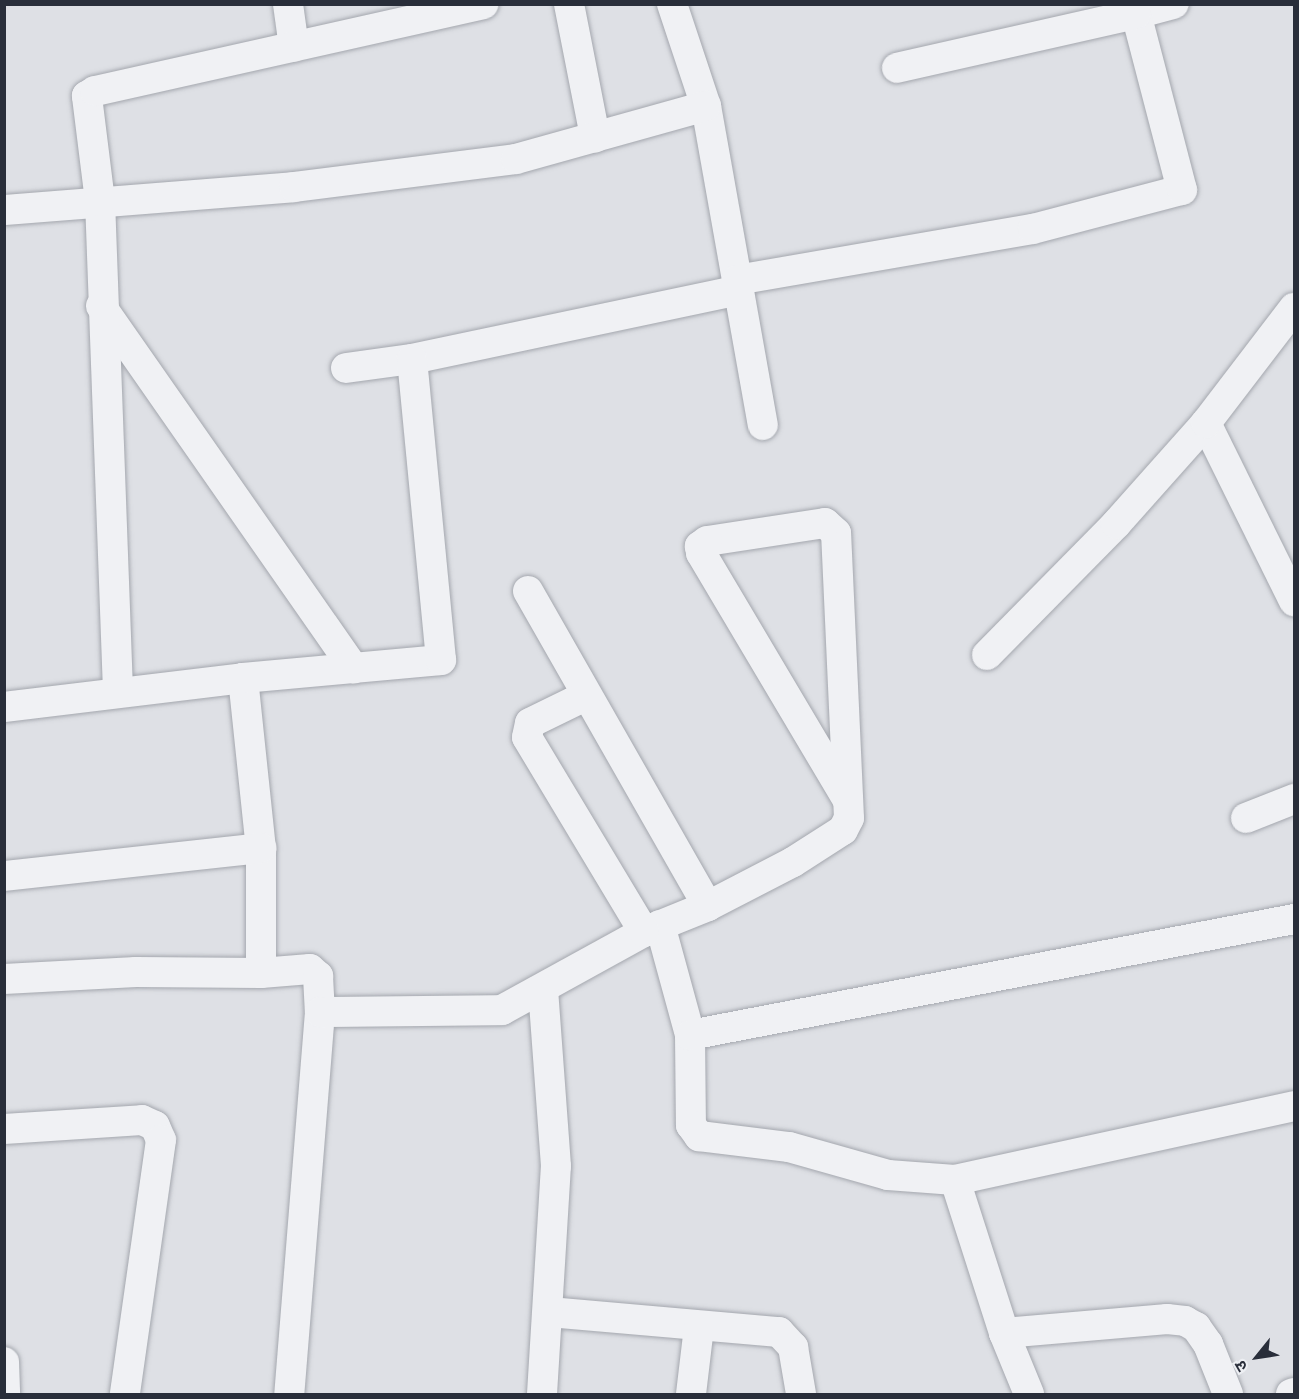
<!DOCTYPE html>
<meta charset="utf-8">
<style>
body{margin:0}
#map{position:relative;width:1299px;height:1399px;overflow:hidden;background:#dee0e5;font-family:"Fira Sans Condensed","Noto Sans Devanagari",sans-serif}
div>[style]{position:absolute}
.roads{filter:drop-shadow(0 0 2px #a4a7ae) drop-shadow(0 0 2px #a4a7ae)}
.minor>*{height:30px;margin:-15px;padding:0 15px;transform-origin:15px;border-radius:15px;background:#f0f1f4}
span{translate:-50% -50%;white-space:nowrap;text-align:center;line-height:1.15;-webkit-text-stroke:5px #edeff3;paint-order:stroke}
.frame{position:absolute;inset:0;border:6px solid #292e3a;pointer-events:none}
.north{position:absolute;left:1227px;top:1327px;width:60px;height:60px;-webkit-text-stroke:4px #edeff3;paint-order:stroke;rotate:240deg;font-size:16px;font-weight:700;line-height:24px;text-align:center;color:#292e3a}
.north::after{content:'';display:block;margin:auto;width:21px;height:27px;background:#292e3a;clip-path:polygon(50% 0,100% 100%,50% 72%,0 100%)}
</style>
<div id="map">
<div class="roads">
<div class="minor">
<i style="left:288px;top:4px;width:43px;rotate:82.1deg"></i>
<i style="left:569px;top:4px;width:136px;rotate:78.9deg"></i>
<i style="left:672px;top:4px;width:108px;rotate:71.6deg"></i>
<i style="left:706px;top:106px;width:324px;rotate:79.9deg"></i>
<i style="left:1136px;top:14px;width:39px;rotate:-15deg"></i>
<i style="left:4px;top:210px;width:291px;rotate:-4.5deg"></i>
<i style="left:294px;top:187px;width:224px;rotate:-7.2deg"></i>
<i style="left:516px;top:159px;width:197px;rotate:-15.6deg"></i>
<i style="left:737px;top:280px;width:300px;rotate:-9.8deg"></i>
<i style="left:1033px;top:229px;width:154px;rotate:-14.7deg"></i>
<i style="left:1182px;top:190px;width:182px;rotate:-104.6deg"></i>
<i style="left:1136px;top:14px;width:245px;rotate:167.3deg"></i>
<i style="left:101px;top:306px;width:442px;rotate:55.1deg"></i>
<i style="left:346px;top:368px;width:67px;rotate:-7.8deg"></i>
<i style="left:412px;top:359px;width:334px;rotate:-11.9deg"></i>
<i style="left:1206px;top:423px;width:199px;rotate:63.7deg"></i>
<i style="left:528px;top:591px;width:363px;rotate:60.3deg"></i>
<i style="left:708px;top:906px;width:69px;rotate:157.9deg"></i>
<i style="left:987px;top:655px;width:184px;rotate:-45.4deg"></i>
<i style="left:1116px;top:524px;width:135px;rotate:-48.3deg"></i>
<i style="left:1206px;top:423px;width:145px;rotate:-52.6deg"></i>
<i style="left:243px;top:678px;width:171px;rotate:84deg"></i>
<i style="left:261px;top:848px;width:125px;rotate:90deg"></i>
<i style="left:118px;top:691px;width:490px;rotate:-92.1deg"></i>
<i style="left:100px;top:201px;width:106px;rotate:-97.1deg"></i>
<i style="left:87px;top:96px;width:9px;rotate:-32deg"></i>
<i style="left:95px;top:91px;width:398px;rotate:-12.6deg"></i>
<i style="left:4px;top:707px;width:241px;rotate:-6.9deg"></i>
<i style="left:243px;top:678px;width:199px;rotate:-5.2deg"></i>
<i style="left:441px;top:660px;width:302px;rotate:-95.5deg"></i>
<i style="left:1246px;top:818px;width:52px;rotate:-21.6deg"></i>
<i style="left:4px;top:876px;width:259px;rotate:-6.2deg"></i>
<i style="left:708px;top:906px;width:96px;rotate:-27.4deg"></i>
<i style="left:793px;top:862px;width:59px;rotate:-32.6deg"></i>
<i style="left:843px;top:830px;width:13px;rotate:-63deg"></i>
<i style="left:849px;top:818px;width:285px;rotate:-92.6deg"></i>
<i style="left:836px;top:533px;width:15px;rotate:-138deg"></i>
<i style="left:825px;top:523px;width:119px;rotate:171.3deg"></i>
<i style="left:707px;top:541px;width:9px;rotate:144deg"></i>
<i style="left:700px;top:546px;width:7px;rotate:82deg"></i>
<i style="left:701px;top:553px;width:288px;rotate:59.3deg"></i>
<i style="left:660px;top:925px;width:114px;rotate:74.7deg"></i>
<i style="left:690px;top:1035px;width:90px;rotate:89.4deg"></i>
<i style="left:691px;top:1125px;width:14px;rotate:54deg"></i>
<i style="left:699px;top:1136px;width:91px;rotate:7deg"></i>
<i style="left:789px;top:1147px;width:103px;rotate:15.8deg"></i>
<i style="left:888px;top:1175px;width:67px;rotate:4.3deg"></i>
<i style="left:955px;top:1180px;width:347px;rotate:-12.3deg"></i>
<i style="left:4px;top:979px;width:132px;rotate:-3deg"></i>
<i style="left:136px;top:972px;width:125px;rotate:0.5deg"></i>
<i style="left:261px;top:973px;width:49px;rotate:-4.7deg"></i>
<i style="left:310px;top:969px;width:11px;rotate:41deg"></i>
<i style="left:318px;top:976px;width:36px;rotate:87deg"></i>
<i style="left:320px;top:1012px;width:383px;rotate:94.6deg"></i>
<i style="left:320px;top:1012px;width:182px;rotate:-0.6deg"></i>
<i style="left:502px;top:1010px;width:162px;rotate:-28.8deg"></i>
<i style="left:644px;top:932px;width:227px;rotate:-121deg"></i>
<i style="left:527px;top:737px;width:14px;rotate:-78deg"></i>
<i style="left:530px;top:723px;width:61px;rotate:-26.1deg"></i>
<i style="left:690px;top:1035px;width:615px;rotate:-10.87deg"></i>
<i style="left:4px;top:1129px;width:138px;rotate:-3.7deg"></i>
<i style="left:142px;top:1120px;width:14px;rotate:25deg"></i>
<i style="left:155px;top:1126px;width:15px;rotate:67deg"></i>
<i style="left:161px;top:1140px;width:257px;rotate:98.1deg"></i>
<i style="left:955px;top:1180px;width:161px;rotate:72.2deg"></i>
<i style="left:1004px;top:1333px;width:66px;rotate:67.7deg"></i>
<i style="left:549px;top:1312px;width:231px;rotate:5deg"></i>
<i style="left:779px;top:1332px;width:21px;rotate:47deg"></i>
<i style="left:793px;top:1347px;width:48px;rotate:80.3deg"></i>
<i style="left:1004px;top:1333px;width:164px;rotate:-4.9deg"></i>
<i style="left:1167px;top:1319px;width:18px;rotate:6deg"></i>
<i style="left:1185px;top:1321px;width:13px;rotate:29deg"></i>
<i style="left:1196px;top:1327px;width:21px;rotate:55deg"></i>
<i style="left:1208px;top:1344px;width:54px;rotate:68.2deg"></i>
<i style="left:4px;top:1362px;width:32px;rotate:88deg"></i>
<i style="left:542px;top:1394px;width:228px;rotate:-86.5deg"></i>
<i style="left:556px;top:1166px;width:177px;rotate:-94.2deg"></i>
<i style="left:691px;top:1394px;width:67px;rotate:-83.2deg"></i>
<i style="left:1291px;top:1394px;width:3px;rotate:-18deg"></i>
</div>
</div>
<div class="frame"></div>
<div class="north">उ</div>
</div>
